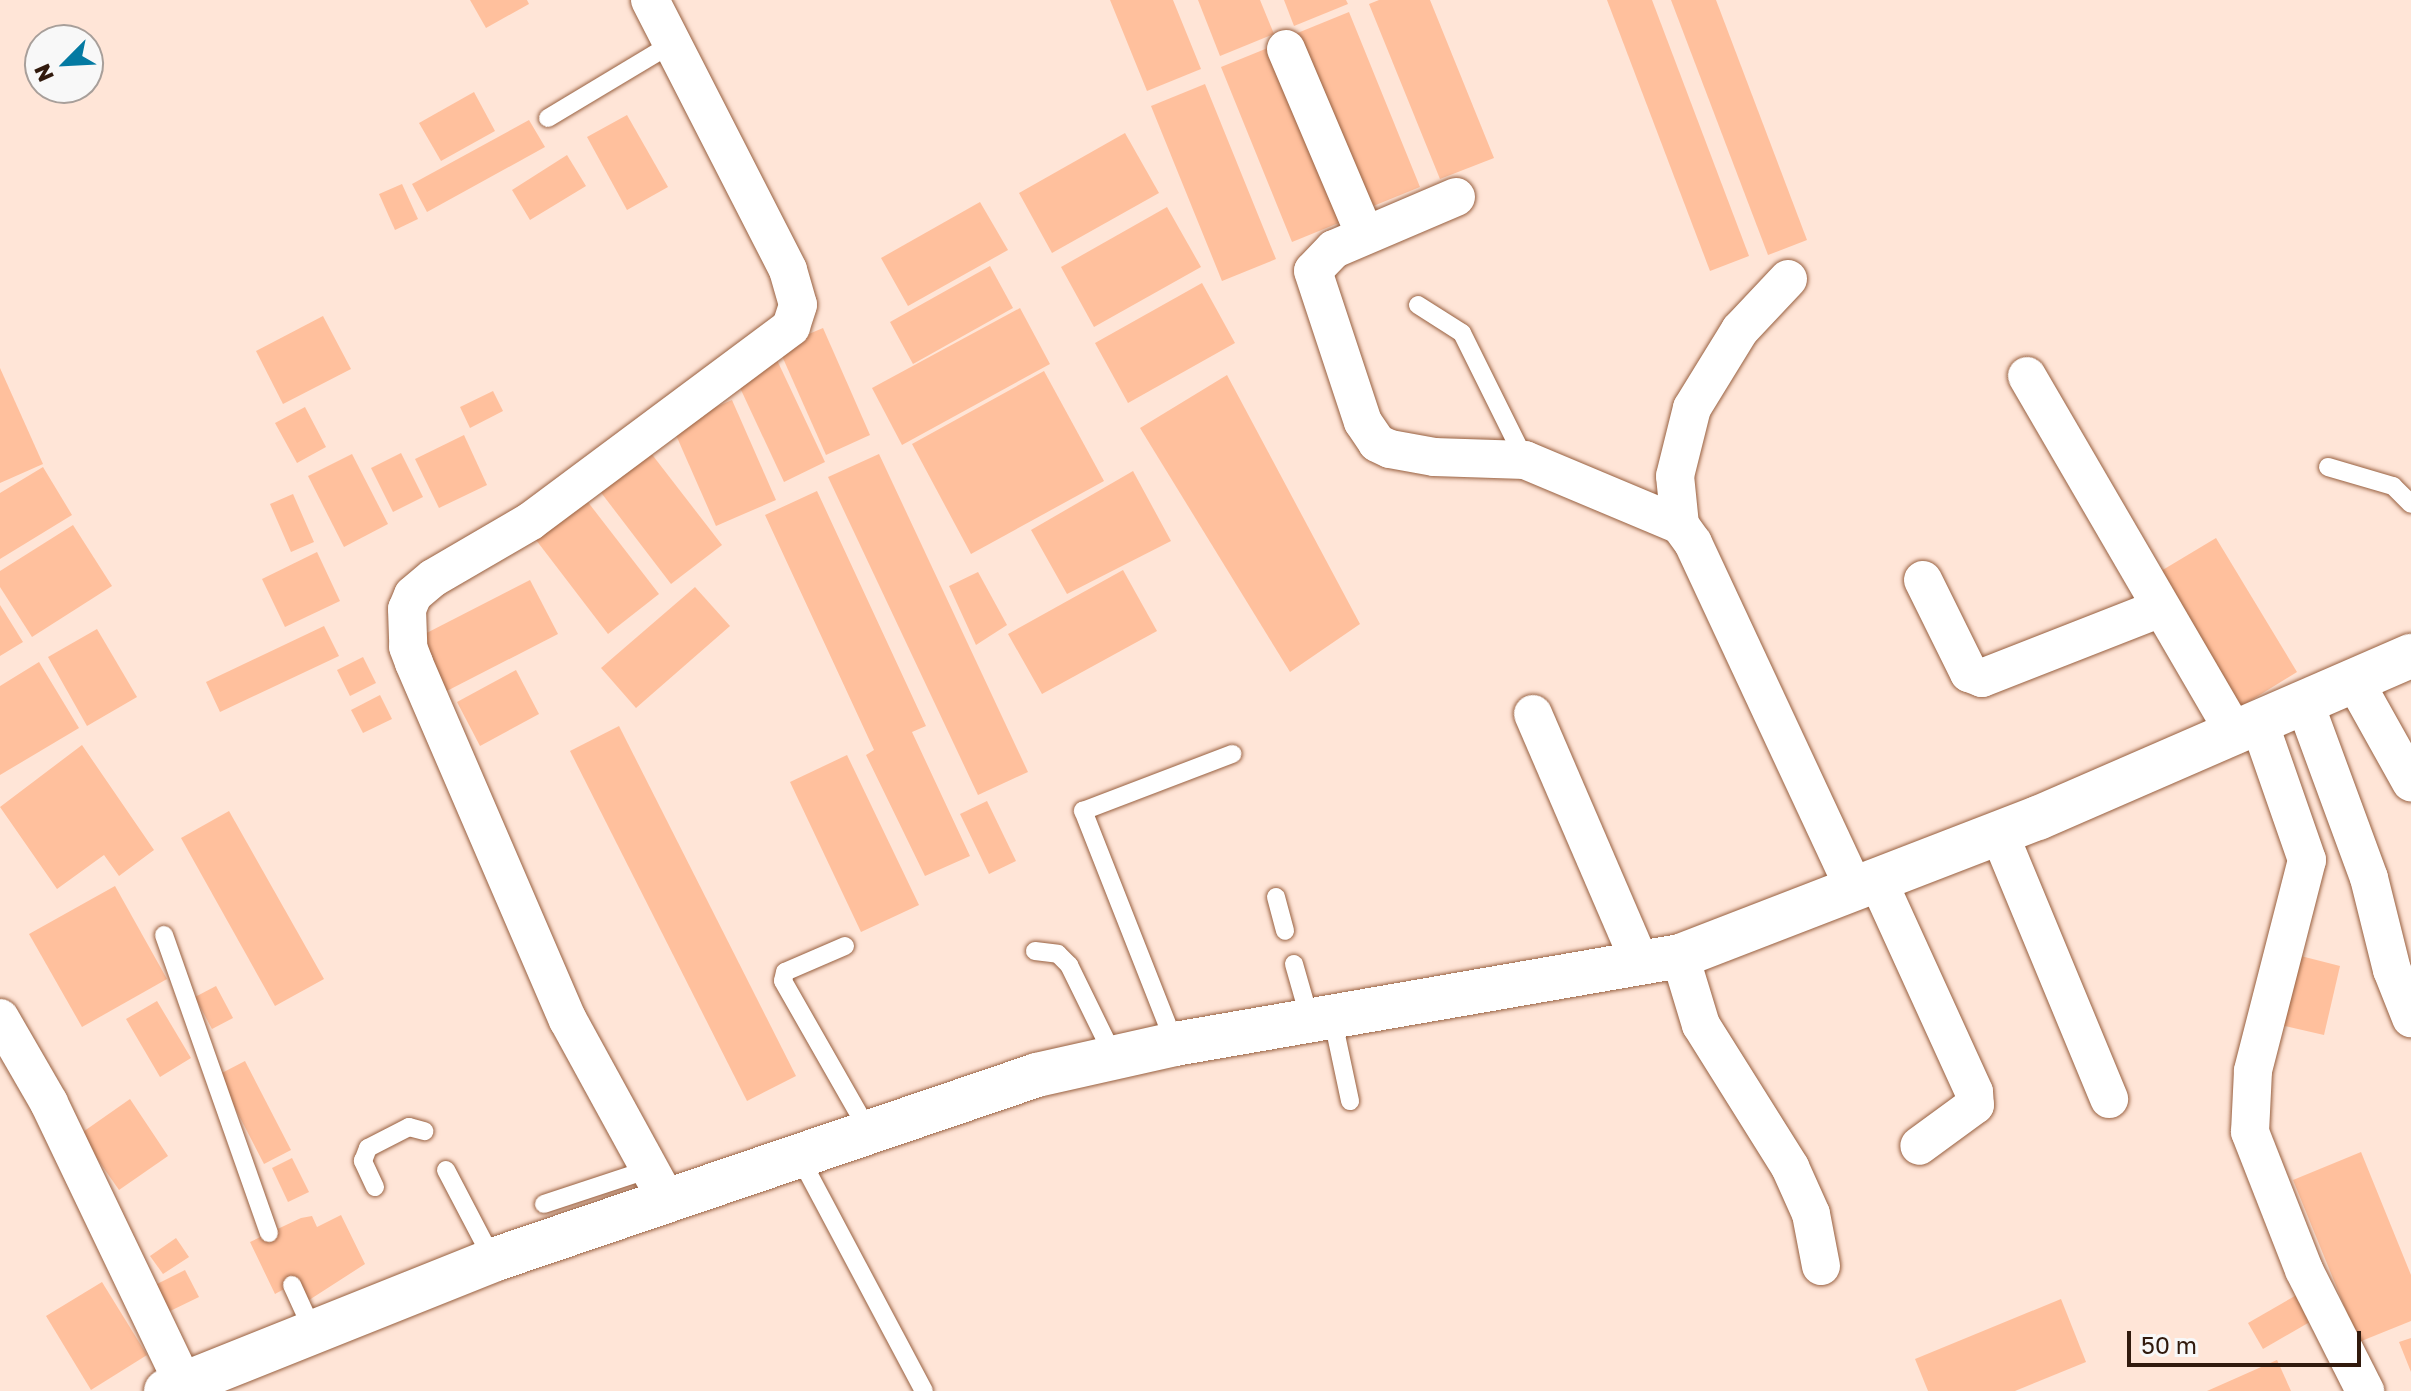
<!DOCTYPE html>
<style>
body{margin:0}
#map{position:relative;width:2411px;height:1391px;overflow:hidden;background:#ffe5d7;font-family:"Golos Text",sans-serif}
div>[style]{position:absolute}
.building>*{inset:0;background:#ffc09d}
.roads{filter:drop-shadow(0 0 2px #986040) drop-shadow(0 0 2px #986040)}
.service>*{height:18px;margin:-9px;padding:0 9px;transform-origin:9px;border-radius:9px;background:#fff}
.minor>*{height:38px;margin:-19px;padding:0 19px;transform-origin:19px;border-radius:19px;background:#fff}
.tertiary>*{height:44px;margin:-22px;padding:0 22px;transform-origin:22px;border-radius:22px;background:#fff}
span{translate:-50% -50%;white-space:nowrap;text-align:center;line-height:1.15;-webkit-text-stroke:6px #f8f8f8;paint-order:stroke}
.north{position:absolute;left:24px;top:24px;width:80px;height:80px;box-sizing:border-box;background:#f8f8f8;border:2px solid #a89f9a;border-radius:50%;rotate:246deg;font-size:22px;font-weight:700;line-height:32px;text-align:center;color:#311a0d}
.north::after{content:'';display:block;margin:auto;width:28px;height:36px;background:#047aa2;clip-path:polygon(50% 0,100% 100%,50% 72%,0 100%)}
.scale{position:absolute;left:2127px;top:1331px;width:234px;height:36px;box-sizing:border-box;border:4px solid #311a0d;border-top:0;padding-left:10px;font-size:24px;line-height:28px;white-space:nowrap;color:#311a0d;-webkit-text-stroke:6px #f8f8f8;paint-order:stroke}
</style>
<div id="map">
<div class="building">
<i style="clip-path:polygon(470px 0,527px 0,529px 4px,486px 28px)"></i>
<i style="clip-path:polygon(1110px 0,1173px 0,1201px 69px,1147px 91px)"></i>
<i style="clip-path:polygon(1198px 0,1260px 0,1274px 34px,1220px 56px)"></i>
<i style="clip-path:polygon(1284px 0,1346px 0,1348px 4px,1294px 26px)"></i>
<i style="clip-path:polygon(1379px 0,1430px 0,1494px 158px,1440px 179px,1369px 4px)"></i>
<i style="clip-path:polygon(1607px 0,1652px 0,1749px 256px,1710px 271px)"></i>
<i style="clip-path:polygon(1671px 0,1716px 0,1807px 240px,1768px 255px)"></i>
<i style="clip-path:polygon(1349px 12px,1420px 187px,1366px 209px,1295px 34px)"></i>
<i style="clip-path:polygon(1275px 45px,1346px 220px,1292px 242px,1221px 67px)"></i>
<i style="clip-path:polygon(1205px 84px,1276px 259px,1222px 281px,1151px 106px)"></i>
<i style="clip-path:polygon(474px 92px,495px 131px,441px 161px,419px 123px)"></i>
<i style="clip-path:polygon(627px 115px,668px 187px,627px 210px,587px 137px)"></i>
<i style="clip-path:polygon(529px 120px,545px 147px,427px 212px,412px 184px)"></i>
<i style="clip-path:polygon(1125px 133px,1159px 193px,1052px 253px,1019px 193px)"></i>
<i style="clip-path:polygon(567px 155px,586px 186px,530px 220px,512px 190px)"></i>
<i style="clip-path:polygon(402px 184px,418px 219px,395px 230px,379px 194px)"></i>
<i style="clip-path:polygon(980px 202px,1008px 250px,908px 306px,881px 258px)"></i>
<i style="clip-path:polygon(1167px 207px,1201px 267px,1094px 327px,1061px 267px)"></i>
<i style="clip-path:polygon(990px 266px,1013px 308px,913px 364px,890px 322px)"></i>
<i style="clip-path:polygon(1202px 283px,1235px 343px,1128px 403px,1095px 343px)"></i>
<i style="clip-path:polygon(1020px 308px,1050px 364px,902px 445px,872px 388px)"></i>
<i style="clip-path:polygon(323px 316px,351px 369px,283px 404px,256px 351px)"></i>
<i style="clip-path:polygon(823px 328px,870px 435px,826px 455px,778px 347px)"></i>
<i style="clip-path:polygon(776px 358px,825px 462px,784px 482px,735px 377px)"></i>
<i style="clip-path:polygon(0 368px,43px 464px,0 483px)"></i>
<i style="clip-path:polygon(1044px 371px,1104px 481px,971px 554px,912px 444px)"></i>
<i style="clip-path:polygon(1227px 375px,1360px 624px,1290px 672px,1140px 428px)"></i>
<i style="clip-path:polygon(493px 391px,503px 411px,470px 428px,460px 407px)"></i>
<i style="clip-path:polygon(732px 400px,776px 500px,716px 526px,672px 426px)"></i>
<i style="clip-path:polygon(305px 407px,326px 447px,297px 463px,275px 423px)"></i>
<i style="clip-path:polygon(464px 435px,487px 485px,439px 508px,415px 459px)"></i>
<i style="clip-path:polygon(647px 448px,722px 545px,671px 584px,596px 486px)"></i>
<i style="clip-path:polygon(401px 453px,423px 497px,393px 512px,371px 468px)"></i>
<i style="clip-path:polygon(352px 454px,388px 524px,344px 547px,308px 476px)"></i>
<i style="clip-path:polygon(879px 454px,1028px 772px,978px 795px,828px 477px)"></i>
<i style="clip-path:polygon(43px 467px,72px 515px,0 559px,0 493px)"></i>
<i style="clip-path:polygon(1133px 471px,1171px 541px,1067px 594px,1031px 530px)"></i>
<i style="clip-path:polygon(817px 491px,926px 726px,912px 732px,970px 856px,925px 876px,866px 755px,874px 750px,765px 515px)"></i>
<i style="clip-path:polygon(293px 494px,314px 542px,291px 552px,270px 504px)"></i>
<i style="clip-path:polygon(584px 497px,659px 594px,608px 634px,533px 536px)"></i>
<i style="clip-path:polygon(73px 525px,112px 586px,32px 637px,0 587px,0 571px)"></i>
<i style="clip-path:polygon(2216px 538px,2297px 672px,2237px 709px,2156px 574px)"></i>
<i style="clip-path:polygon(317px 552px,340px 601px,285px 627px,262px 579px)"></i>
<i style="clip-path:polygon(1123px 570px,1157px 631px,1042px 694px,1008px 634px)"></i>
<i style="clip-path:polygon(978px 572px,1007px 625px,976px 645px,949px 586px)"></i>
<i style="clip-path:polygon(530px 580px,558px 634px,439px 695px,411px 641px)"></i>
<i style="clip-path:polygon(695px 587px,730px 626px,636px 708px,601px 668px)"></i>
<i style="clip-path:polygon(0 605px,23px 642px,0 656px)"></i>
<i style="clip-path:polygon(324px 626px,339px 656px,220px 712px,206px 682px)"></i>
<i style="clip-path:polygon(97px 629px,137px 697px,87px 726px,48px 657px)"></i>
<i style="clip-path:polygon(363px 657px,376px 683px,350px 696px,337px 670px)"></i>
<i style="clip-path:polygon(39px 662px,79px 728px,0 775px,0 686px)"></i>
<i style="clip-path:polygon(516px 670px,539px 714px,480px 746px,457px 702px)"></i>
<i style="clip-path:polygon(380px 695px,392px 719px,363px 733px,351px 710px)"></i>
<i style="clip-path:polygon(619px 726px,796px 1076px,747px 1101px,570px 751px)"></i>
<i style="clip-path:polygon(82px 745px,154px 850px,119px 876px,104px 855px,57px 889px,0 807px)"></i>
<i style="clip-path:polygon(847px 755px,919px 905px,861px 932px,790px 782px)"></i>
<i style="clip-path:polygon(987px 801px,1016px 861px,989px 874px,960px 814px)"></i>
<i style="clip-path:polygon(229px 811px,324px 979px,275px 1006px,181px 838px)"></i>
<i style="clip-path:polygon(115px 886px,167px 979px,82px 1027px,29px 934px)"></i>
<i style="clip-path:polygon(2293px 954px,2340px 966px,2324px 1035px,2276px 1024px)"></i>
<i style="clip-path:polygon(216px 986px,233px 1018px,212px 1029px,195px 997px)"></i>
<i style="clip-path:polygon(157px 1001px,191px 1058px,160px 1077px,126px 1019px)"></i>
<i style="clip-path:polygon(245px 1061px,291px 1150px,264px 1164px,218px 1075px)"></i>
<i style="clip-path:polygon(130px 1099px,168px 1156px,119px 1190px,80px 1134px)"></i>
<i style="clip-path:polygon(2361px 1152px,2411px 1275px,2411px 1321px,2359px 1342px,2293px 1180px)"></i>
<i style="clip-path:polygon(292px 1158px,309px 1192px,288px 1202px,272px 1168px)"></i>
<i style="clip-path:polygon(341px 1215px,365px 1264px,306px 1302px,297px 1282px,275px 1294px,250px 1242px,301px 1218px,312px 1216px,317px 1227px)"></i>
<i style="clip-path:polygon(176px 1238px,189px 1257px,163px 1274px,150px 1256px)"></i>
<i style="clip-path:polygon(185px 1270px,199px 1297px,166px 1313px,153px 1286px)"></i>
<i style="clip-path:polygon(102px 1282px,147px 1355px,91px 1390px,46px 1316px)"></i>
<i style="clip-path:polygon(2300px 1293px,2315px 1319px,2263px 1349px,2248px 1323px)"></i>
<i style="clip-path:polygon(2061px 1299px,2086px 1362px,2015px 1391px,1928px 1391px,1915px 1359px)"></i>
<i style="clip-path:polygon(2411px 1338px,2411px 1372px,2399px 1342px)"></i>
<i style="clip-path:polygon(2277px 1360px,2291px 1391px,2207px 1391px)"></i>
</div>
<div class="roads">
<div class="service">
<i style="left:548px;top:118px;width:146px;rotate:-31deg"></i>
<i style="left:1418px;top:305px;width:52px;rotate:32.5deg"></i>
<i style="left:1462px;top:333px;width:142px;rotate:63.6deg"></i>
<i style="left:2328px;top:467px;width:68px;rotate:16.3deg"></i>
<i style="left:2393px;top:486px;width:25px;rotate:45deg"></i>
<i style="left:1276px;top:897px;width:35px;rotate:75deg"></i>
<i style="left:164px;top:935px;width:316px;rotate:70.6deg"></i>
<i style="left:845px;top:946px;width:65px;rotate:156.6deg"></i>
<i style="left:785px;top:972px;width:9px;rotate:103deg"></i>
<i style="left:783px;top:981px;width:174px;rotate:60.3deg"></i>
<i style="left:1035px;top:951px;width:23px;rotate:7deg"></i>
<i style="left:1058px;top:954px;width:16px;rotate:45deg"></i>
<i style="left:1069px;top:965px;width:102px;rotate:63.9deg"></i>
<i style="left:1294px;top:964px;width:58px;rotate:74.1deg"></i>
<i style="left:1332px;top:1016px;width:87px;rotate:78deg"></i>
<i style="left:1175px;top:1044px;width:251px;rotate:-111.5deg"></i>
<i style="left:1083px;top:811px;width:160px;rotate:-20.9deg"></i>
<i style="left:799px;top:1156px;width:266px;rotate:62deg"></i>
<i style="left:446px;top:1170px;width:102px;rotate:62.4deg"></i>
<i style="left:375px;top:1187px;width:29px;rotate:-115deg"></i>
<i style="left:363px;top:1161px;width:14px;rotate:-69deg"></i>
<i style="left:368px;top:1148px;width:46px;rotate:-27.1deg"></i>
<i style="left:409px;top:1127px;width:16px;rotate:15deg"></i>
<i style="left:544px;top:1204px;width:108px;rotate:-18.3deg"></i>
<i style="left:292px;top:1285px;width:51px;rotate:65.5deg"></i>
</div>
<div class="minor">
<i style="left:650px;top:0;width:303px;rotate:62.9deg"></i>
<i style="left:788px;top:270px;width:36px;rotate:74deg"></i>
<i style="left:798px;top:305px;width:23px;rotate:108deg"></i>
<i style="left:791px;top:327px;width:324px;rotate:143.3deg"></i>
<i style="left:531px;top:521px;width:113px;rotate:149.8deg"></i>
<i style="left:433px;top:578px;width:26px;rotate:140deg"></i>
<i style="left:413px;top:595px;width:15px;rotate:113deg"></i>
<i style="left:407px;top:609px;width:38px;rotate:88deg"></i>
<i style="left:408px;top:647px;width:17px;rotate:69deg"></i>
<i style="left:414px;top:663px;width:389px;rotate:66.7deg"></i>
<i style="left:568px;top:1020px;width:206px;rotate:61.3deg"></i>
<i style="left:1286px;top:49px;width:202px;rotate:67deg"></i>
<i style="left:1456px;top:197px;width:133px;rotate:156.9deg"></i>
<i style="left:1334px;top:249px;width:30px;rotate:134deg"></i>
<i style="left:1313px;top:271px;width:159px;rotate:71.7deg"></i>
<i style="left:1363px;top:422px;width:25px;rotate:56deg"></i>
<i style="left:1377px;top:443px;width:14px;rotate:25deg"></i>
<i style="left:1390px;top:449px;width:45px;rotate:10.3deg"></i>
<i style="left:1434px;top:457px;width:91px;rotate:1.9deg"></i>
<i style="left:1525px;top:460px;width:168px;rotate:22.8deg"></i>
<i style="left:1680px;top:525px;width:22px;rotate:54deg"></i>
<i style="left:1693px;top:543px;width:381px;rotate:65deg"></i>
<i style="left:2027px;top:376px;width:415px;rotate:59.8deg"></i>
<i style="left:1680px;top:525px;width:49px;rotate:-95.8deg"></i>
<i style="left:1675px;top:476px;width:70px;rotate:-76deg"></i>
<i style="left:1692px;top:408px;width:92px;rotate:-58.4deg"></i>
<i style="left:1740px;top:330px;width:70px;rotate:-46.7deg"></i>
<i style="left:1923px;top:580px;width:104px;rotate:63.7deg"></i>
<i style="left:1969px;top:673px;width:14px;rotate:21deg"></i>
<i style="left:1982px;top:678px;width:192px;rotate:-21.4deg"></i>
<i style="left:2355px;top:682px;width:115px;rotate:60.8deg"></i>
<i style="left:2305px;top:704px;width:185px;rotate:69.8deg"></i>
<i style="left:2369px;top:878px;width:95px;rotate:76deg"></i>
<i style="left:2392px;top:970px;width:52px;rotate:68.4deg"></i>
<i style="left:1533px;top:714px;width:270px;rotate:66.7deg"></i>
<i style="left:2260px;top:725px;width:143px;rotate:70.8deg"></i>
<i style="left:2307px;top:860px;width:218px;rotate:104.4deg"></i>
<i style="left:2253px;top:1071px;width:61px;rotate:92.8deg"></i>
<i style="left:2250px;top:1132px;width:148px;rotate:68.6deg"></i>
<i style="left:2304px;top:1270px;width:136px;rotate:63.2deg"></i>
<i style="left:1999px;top:833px;width:288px;rotate:67.5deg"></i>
<i style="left:1877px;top:879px;width:234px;rotate:65.5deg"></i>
<i style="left:1974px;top:1092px;width:13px;rotate:86deg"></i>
<i style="left:1975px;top:1105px;width:69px;rotate:143.8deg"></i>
<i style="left:1680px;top:956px;width:72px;rotate:73.1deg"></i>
<i style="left:1701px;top:1025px;width:168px;rotate:57.9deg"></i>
<i style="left:1790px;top:1167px;width:51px;rotate:65.9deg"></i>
<i style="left:1811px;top:1214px;width:53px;rotate:79.1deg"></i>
<i style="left:0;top:1018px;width:98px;rotate:60deg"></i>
<i style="left:49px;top:1103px;width:310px;rotate:64.4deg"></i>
</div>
<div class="tertiary">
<i style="left:166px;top:1391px;width:352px;rotate:-21.8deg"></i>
<i style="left:493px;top:1260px;width:575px;rotate:-18.78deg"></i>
<i style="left:1037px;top:1075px;width:141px;rotate:-12.7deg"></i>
<i style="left:1175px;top:1044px;width:513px;rotate:-9.88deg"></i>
<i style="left:1680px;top:956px;width:384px;rotate:-21.1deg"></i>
<i style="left:2038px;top:818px;width:407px;rotate:-23.5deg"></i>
</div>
</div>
<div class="north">N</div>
<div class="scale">50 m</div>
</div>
